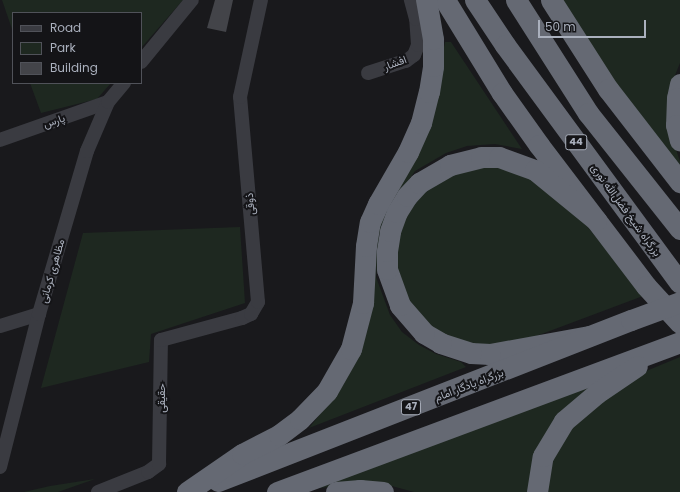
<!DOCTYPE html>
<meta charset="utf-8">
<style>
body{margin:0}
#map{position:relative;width:680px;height:492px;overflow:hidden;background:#19191c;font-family:Poppins,Vazirmatn,sans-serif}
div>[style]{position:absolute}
.green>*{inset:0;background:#1e2820}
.building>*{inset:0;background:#434449}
.minor>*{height:14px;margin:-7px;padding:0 7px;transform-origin:7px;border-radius:7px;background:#3a3b41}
.highway>*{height:21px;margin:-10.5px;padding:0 10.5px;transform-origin:10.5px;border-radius:10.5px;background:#656973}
.highway-bridge>*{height:21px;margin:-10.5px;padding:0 10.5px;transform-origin:10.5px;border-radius:10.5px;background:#656973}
span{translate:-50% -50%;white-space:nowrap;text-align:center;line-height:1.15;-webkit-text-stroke:4px #141417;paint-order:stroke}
.shield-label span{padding:1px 3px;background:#141417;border:1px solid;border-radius:3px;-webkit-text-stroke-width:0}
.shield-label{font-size:10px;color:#aab0bd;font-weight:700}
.street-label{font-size:11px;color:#aab0bd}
.legend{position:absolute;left:12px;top:12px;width:130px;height:72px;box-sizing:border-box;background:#141417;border:1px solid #505259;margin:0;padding:5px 7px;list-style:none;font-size:12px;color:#aab0bd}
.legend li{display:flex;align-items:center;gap:8px;height:20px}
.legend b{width:20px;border:1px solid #505259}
.scale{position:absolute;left:538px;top:20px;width:108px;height:18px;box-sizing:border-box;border:2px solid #aab0bd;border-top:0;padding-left:5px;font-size:12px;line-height:14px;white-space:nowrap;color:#aab0bd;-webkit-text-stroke:3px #141417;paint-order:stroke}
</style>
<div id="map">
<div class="green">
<i style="clip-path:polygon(2px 0,183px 0,141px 48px,141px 13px,13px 13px,13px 32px)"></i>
<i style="clip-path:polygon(556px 0,680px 0,680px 63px,673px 80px,673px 141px,680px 161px,680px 174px)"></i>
<i style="clip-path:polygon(445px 42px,451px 42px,522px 149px,495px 144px,467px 146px,446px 153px,415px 171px,399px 194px,380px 231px,376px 277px,390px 315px,402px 332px,419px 345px,436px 354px,461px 362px,466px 367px,309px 428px,344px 384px,361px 350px,368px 328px,373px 288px,374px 233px,440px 70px)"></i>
<i style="clip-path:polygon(30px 83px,111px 83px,97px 99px,41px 113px)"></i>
<i style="clip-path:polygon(480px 164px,525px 171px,573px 208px,643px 296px,515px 344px,491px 347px,444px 337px,413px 313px,393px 259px,407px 208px,438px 178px)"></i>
<i style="clip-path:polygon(240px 227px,245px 303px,151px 334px,149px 362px,41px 388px,83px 233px)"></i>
<i style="clip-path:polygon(680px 357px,680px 492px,546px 492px,558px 440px,622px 381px)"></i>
<i style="clip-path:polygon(621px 370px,592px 389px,528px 492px,414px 492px,388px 485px,361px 483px,304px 490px)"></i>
<i style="clip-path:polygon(95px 479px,58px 492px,24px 492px,50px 486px)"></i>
</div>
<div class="building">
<i style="clip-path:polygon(215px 0,233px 0,226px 32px,207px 28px)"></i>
</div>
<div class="minor">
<i style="left:141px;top:62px;width:80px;rotate:-50.6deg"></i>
<i style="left:368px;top:73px;width:40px;rotate:-18deg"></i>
<i style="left:406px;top:61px;width:10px;rotate:-37deg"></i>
<i style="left:414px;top:55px;width:11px;rotate:-68deg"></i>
<i style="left:418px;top:45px;width:26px;rotate:-94deg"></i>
<i style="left:416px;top:19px;width:20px;rotate:-105deg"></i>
<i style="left:0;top:140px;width:114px;rotate:-19.4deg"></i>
<i style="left:0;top:326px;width:41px;rotate:-17.1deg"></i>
<i style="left:0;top:467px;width:158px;rotate:-75.7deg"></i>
<i style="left:39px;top:314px;width:170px;rotate:-73.6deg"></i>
<i style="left:87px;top:151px;width:53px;rotate:-66.8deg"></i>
<i style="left:108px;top:102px;width:25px;rotate:-50deg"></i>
<i style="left:98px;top:492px;width:54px;rotate:-21.8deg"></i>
<i style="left:148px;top:472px;width:14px;rotate:-36deg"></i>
<i style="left:159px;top:464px;width:124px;rotate:-89.1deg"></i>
<i style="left:161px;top:340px;width:84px;rotate:-15.2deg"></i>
<i style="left:242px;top:318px;width:10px;rotate:-24deg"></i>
<i style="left:251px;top:314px;width:14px;rotate:-60deg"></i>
<i style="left:258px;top:302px;width:206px;rotate:-95deg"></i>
<i style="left:240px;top:97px;width:99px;rotate:-77.8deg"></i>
</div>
<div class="highway">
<i style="left:445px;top:0;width:109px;rotate:58.5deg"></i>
<i style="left:502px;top:93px;width:64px;rotate:54.6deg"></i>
<i style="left:539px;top:145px;width:177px;rotate:52.8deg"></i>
<i style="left:646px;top:286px;width:50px;rotate:47.4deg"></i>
<i style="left:475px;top:0;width:54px;rotate:56.3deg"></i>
<i style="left:505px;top:45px;width:295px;rotate:53.7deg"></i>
<i style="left:516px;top:0;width:134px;rotate:57.5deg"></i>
<i style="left:588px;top:113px;width:148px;rotate:51.6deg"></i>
<i style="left:551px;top:0;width:106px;rotate:57.4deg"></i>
<i style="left:608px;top:89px;width:118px;rotate:52.3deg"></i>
<i style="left:680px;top:84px;width:14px;rotate:102deg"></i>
<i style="left:677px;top:98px;width:27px;rotate:92deg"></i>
<i style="left:676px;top:125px;width:16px;rotate:76deg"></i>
<i style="left:589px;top:336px;width:101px;rotate:169.7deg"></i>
<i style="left:490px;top:354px;width:19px;rotate:-177deg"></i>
<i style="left:471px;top:353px;width:32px;rotate:-162deg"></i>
<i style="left:441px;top:343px;width:20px;rotate:-150deg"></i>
<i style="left:424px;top:333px;width:37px;rotate:-131deg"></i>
<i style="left:400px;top:305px;width:38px;rotate:-110deg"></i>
<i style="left:387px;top:269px;width:18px;rotate:-90deg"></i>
<i style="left:387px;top:251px;width:20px;rotate:-81deg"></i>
<i style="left:390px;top:231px;width:20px;rotate:-70deg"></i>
<i style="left:397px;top:212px;width:19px;rotate:-58deg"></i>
<i style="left:407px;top:196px;width:18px;rotate:-47deg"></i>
<i style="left:419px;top:183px;width:36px;rotate:-30deg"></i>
<i style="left:450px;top:165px;width:32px;rotate:-14deg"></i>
<i style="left:481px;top:157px;width:18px"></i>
<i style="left:499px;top:157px;width:38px;rotate:20deg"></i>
<i style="left:535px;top:170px;width:79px;rotate:39.3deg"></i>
<i style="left:218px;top:481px;width:443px;rotate:-21.3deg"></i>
<i style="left:187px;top:492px;width:67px;rotate:-34.6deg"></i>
<i style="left:242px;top:454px;width:42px;rotate:-27.2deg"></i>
<i style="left:279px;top:435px;width:26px;rotate:-37deg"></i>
<i style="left:300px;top:419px;width:39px;rotate:-46deg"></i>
<i style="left:327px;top:391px;width:48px;rotate:-60.3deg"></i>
<i style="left:351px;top:349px;width:48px;rotate:-75.4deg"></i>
<i style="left:363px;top:303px;width:57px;rotate:-87deg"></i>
<i style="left:366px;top:246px;width:24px;rotate:-81deg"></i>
<i style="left:370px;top:222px;width:20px;rotate:-66deg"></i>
<i style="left:378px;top:204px;width:60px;rotate:-60deg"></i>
<i style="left:408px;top:152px;width:32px;rotate:-66deg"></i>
<i style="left:421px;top:123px;width:32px;rotate:-76deg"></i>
<i style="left:429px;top:92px;width:26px;rotate:-81deg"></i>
<i style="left:433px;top:66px;width:27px;rotate:-90deg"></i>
<i style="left:433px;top:39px;width:40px;rotate:-100deg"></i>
<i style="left:277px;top:492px;width:430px;rotate:-20.4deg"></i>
<i style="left:336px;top:492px;width:24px;rotate:-5deg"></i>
<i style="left:360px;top:490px;width:23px;rotate:5deg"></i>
<i style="left:537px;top:492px;width:36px;rotate:-81deg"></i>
<i style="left:543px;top:456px;width:41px;rotate:-59deg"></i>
<i style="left:564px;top:421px;width:43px;rotate:-40.3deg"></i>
<i style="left:597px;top:393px;width:48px;rotate:-34deg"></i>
</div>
<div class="highway-bridge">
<i style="left:631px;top:320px;width:52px;rotate:-20.2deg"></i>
</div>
<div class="shield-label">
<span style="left:576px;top:142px">44</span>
<span style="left:411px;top:407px">47</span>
</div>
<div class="street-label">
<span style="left:395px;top:63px;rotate:-21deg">افشار</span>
<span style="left:54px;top:121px;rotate:-19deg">پارس</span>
<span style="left:250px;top:204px;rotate:-95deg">ذوقی</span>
<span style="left:626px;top:210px;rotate:54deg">بزرگراه شیخ فضل‌الله نوری</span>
<span style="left:52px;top:271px;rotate:-74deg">مظاهری کرمانی</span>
<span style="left:469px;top:385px;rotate:-21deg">بزرگراه یادگار امام</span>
<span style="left:161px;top:398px;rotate:-90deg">حقیقی</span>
</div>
<ul class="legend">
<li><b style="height:5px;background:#3a3b41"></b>Road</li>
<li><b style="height:11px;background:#1e2820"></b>Park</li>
<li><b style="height:11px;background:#434449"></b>Building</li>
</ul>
<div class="scale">50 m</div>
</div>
